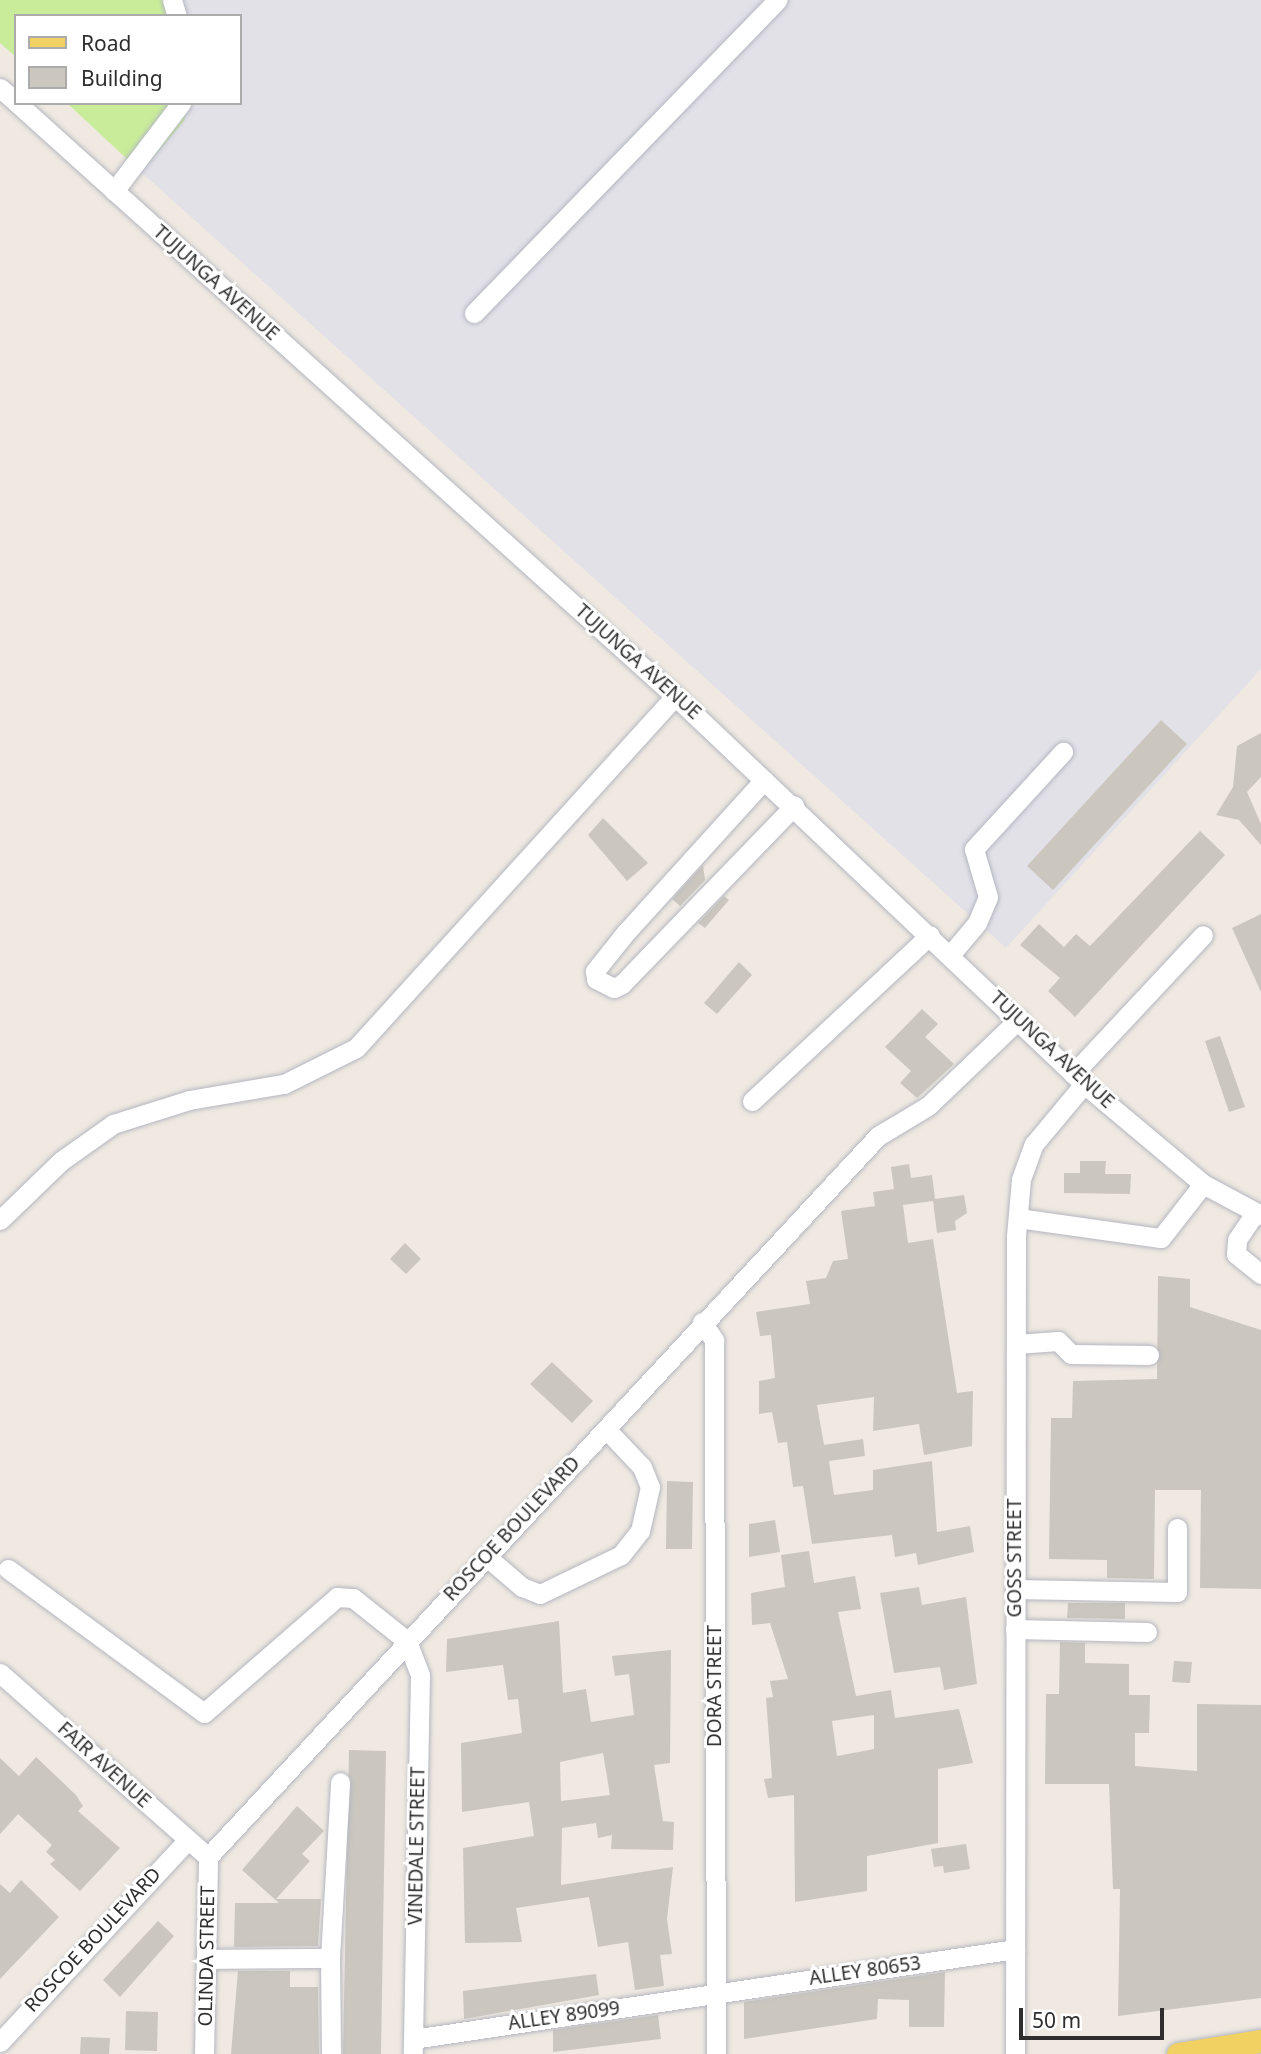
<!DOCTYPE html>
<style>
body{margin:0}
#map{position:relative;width:1261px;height:2054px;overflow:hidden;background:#efe9e1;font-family:"Noto Sans",sans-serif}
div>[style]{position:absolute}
.industrial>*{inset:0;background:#e3e1e8}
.pitch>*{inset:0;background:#c9ec9a}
.building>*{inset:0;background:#cbc7bf}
.roads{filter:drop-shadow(0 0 2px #b4b7c1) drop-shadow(0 0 2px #b4b7c1)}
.minor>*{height:19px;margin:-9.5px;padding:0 9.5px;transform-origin:9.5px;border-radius:9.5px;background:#fff}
.major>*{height:23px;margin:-11.5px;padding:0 11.5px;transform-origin:11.5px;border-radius:11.5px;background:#f2d163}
span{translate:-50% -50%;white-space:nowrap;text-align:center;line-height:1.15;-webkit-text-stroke:6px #fff;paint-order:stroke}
.street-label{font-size:19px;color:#2e2e2e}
.legend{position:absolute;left:14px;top:14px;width:228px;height:91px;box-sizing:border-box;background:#fff;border:2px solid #ababab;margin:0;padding:9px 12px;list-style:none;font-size:21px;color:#2e2e2e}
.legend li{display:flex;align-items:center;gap:14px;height:35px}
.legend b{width:35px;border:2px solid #ababab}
.scale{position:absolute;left:1019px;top:2008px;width:145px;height:32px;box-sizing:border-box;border:4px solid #2e2e2e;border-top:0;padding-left:9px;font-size:21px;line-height:24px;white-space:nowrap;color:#2e2e2e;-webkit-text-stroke:5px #fff;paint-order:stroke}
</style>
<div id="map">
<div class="industrial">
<i style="clip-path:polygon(181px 0,1261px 0,1261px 669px,1006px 948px,141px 172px,189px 103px,240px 103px,240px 16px,185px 16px)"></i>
</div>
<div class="pitch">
<i style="clip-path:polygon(0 0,181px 0,185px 16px,16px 16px,16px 57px,0 43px)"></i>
<i style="clip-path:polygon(67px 103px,189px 103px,184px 121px,141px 172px)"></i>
</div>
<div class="building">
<i style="clip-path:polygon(1161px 720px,1187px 744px,1053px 890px,1027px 866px)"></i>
<i style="clip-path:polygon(1261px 733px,1261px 777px,1247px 792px,1261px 824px,1261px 845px,1239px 820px,1216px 815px,1233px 787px,1237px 746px)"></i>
<i style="clip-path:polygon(603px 818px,648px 863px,627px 881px,588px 835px)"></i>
<i style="clip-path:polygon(1200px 831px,1225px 855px,1075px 1017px,1048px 991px,1060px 978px,1020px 945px,1039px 924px,1064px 947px,1076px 934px,1090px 946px)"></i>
<i style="clip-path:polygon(703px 865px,705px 880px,680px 906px,672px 899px)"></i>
<i style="clip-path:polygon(724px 896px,729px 900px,705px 928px,698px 923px)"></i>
<i style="clip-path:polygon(1261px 914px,1261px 992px,1232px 928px)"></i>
<i style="clip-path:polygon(739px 962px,752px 975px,717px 1014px,704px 1003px)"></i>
<i style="clip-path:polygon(922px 1009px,938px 1024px,925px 1037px,954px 1064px,917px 1098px,900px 1083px,911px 1071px,885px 1047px)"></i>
<i style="clip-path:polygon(1220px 1036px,1245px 1107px,1229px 1112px,1205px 1041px)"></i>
<i style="clip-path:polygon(1080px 1161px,1106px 1161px,1105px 1174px,1131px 1174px,1130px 1194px,1064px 1193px,1064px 1173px,1080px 1173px)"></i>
<i style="clip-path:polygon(909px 1164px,911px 1178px,932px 1175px,935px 1199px,964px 1195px,967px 1213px,955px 1221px,956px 1230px,937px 1233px,933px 1201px,903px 1205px,908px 1243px,933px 1239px,957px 1393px,973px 1391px,972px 1446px,924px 1455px,919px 1424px,873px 1431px,874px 1397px,817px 1405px,824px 1445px,863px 1439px,865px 1456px,829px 1461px,834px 1495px,873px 1490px,873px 1470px,932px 1461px,937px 1532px,970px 1526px,974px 1552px,918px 1565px,916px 1553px,895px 1557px,892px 1535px,812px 1544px,803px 1486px,793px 1487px,787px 1442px,778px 1443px,772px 1412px,759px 1414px,759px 1381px,775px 1378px,771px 1335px,760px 1336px,756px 1312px,810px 1304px,806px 1281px,826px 1278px,833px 1261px,848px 1259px,841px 1211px,875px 1206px,873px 1192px,894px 1189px,891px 1167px)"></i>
<i style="clip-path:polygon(405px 1243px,421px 1259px,406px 1274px,390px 1259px)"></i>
<i style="clip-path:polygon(1158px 1276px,1190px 1279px,1190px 1307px,1261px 1330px,1261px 1589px,1200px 1588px,1201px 1490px,1155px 1490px,1154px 1579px,1107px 1578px,1107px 1560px,1049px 1559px,1051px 1418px,1072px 1418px,1073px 1381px,1157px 1379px)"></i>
<i style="clip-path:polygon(552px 1362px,593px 1401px,572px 1423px,530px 1384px)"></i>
<i style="clip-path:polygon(667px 1481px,693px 1482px,692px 1549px,666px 1549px)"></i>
<i style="clip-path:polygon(775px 1520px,780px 1552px,749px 1557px,749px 1524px)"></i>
<i style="clip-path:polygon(evenodd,809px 1551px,814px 1583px,855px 1576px,861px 1609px,838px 1612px,856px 1696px,891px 1690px,895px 1718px,959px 1709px,973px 1763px,938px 1769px,938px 1843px,867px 1856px,867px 1891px,795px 1902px,794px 1795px,768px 1798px,764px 1779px,772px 1778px,766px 1698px,773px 1697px,770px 1681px,788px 1679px,770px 1623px,752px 1625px,751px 1593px,785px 1587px,781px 1555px,809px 1551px,874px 1715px,874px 1749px,837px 1756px,832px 1721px,874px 1715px)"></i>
<i style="clip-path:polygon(919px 1587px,922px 1605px,966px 1597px,977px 1684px,944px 1690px,940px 1667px,894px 1673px,880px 1593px)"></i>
<i style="clip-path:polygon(1068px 1603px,1125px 1603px,1125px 1619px,1067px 1618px)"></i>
<i style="clip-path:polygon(evenodd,559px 1621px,563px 1693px,586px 1689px,591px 1722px,634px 1715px,629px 1674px,615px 1676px,612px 1656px,671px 1650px,670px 1763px,654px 1765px,663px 1821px,674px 1822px,673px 1850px,611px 1849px,612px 1835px,598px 1838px,596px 1823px,562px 1828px,561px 1885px,673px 1867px,667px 1919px,672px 1954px,660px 1955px,664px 1986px,635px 1990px,628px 1942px,598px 1947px,589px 1897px,516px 1908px,522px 1942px,465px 1943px,463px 1848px,534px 1836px,529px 1802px,462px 1812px,461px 1743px,522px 1733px,518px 1699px,508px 1700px,503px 1665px,446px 1672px,447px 1639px,559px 1621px,603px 1753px,610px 1795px,561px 1801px,560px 1762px,603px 1753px)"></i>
<i style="clip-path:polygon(1060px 1642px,1085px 1643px,1085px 1663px,1129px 1664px,1129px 1695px,1150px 1695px,1149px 1733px,1135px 1733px,1135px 1766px,1197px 1771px,1197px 1704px,1261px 1705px,1261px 1998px,1118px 2016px,1120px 1889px,1113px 1889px,1109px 1784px,1045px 1784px,1046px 1694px,1059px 1694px)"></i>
<i style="clip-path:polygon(1174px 1661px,1192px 1662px,1190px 1683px,1172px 1682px)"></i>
<i style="clip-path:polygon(349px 1750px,386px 1751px,381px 2054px,343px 2054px)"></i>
<i style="clip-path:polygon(36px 1757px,76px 1795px,83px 1806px,78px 1811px,120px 1848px,80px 1891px,50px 1864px,55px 1860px,46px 1852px,52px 1845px,18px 1814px,0 1834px,0 1758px,19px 1776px)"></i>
<i style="clip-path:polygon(297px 1806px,324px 1831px,302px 1854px,310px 1861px,276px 1899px,321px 1899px,318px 1946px,234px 1947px,235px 1903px,279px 1903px,242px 1870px)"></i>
<i style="clip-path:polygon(966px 1844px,970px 1869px,944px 1873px,943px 1866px,934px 1867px,931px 1849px)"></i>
<i style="clip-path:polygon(21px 1880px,59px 1917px,0 1979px,0 1884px,10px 1893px)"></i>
<i style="clip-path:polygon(158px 1921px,174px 1936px,120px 1997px,103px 1980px)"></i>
<i style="clip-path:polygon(238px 1971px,290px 1971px,290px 1987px,318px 1987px,319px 2054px,231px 2054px)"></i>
<i style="clip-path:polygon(945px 1972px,944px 2027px,909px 2027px,909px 2000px,878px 1999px,877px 2019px,744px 2039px,744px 2002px)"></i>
<i style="clip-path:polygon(596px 1974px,599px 1995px,464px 2019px,463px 1991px)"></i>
<i style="clip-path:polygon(126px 2011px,158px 2012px,157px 2051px,125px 2050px)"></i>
<i style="clip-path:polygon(658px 2015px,661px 2039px,553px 2052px,553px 2030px)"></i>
<i style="clip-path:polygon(81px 2037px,110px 2038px,109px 2054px,80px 2054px)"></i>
</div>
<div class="roads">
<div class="minor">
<i style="left:172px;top:0;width:17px;rotate:73deg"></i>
<i style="left:0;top:88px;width:21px;rotate:41deg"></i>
<i style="left:17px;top:103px;width:886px;rotate:42.03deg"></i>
<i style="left:675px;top:696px;width:564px;rotate:43.49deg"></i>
<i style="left:1084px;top:1084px;width:155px;rotate:40deg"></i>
<i style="left:1203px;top:1184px;width:66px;rotate:28.1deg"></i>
<i style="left:114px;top:191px;width:111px;rotate:-52.7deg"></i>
<i style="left:474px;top:313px;width:436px;rotate:-45.9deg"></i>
<i style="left:764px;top:780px;width:205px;rotate:132.2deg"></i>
<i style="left:626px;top:932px;width:50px;rotate:128.5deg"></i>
<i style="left:595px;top:971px;width:8px;rotate:83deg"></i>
<i style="left:596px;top:979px;width:20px;rotate:27deg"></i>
<i style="left:614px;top:988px;width:9px;rotate:-27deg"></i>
<i style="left:622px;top:984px;width:248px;rotate:-46deg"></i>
<i style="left:951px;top:954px;width:40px;rotate:-50deg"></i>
<i style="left:977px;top:923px;width:28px;rotate:-67deg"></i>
<i style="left:988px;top:897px;width:50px;rotate:-106.3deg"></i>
<i style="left:974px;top:849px;width:132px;rotate:-47.5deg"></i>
<i style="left:1073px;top:1074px;width:190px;rotate:-46.9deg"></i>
<i style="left:752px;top:1101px;width:243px;rotate:-43deg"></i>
<i style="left:1255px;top:1213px;width:32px;rotate:124deg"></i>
<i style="left:1237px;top:1240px;width:14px;rotate:94deg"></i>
<i style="left:1236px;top:1254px;width:32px;rotate:39deg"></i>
<i style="left:1018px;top:1218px;width:144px;rotate:8deg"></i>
<i style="left:1161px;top:1238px;width:68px;rotate:-52.1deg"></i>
<i style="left:0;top:1220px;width:85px;rotate:-44deg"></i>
<i style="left:61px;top:1161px;width:64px;rotate:-35.4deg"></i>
<i style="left:113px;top:1124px;width:80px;rotate:-17.5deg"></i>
<i style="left:189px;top:1100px;width:96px;rotate:-9.6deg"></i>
<i style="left:284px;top:1084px;width:80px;rotate:-26.6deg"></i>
<i style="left:356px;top:1048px;width:475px;rotate:-47.8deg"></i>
<i style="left:702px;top:1322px;width:22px;rotate:56deg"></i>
<i style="left:714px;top:1340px;width:714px;rotate:89.84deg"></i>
<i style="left:1016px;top:1344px;width:42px;rotate:-4.1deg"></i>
<i style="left:1058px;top:1341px;width:18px;rotate:45deg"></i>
<i style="left:1071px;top:1354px;width:78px;rotate:0.7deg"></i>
<i style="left:487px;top:1557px;width:46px;rotate:40.6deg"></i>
<i style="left:522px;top:1587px;width:19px;rotate:21deg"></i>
<i style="left:540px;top:1594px;width:90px;rotate:-25.7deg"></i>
<i style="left:621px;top:1555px;width:31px;rotate:-52deg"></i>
<i style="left:640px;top:1531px;width:45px;rotate:-77.2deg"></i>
<i style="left:650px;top:1487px;width:22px;rotate:-112deg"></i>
<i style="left:642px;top:1467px;width:52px;rotate:-133.5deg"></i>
<i style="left:8px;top:1569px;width:243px;rotate:36.3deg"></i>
<i style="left:204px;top:1713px;width:176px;rotate:-41.1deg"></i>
<i style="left:337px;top:1597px;width:16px;rotate:4deg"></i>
<i style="left:353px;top:1598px;width:69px;rotate:38.5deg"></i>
<i style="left:407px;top:1641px;width:36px;rotate:69deg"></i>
<i style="left:420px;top:1675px;width:379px;rotate:91.1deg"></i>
<i style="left:1015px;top:1589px;width:162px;rotate:1.1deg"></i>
<i style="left:1177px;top:1592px;width:64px;rotate:-90deg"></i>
<i style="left:1015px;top:1629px;width:132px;rotate:1.3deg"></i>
<i style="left:0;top:1673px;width:278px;rotate:41.5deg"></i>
<i style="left:208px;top:1857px;width:984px;rotate:-47.1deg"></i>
<i style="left:878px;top:1136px;width:58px;rotate:-31deg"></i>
<i style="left:928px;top:1106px;width:126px;rotate:-43.7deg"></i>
<i style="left:330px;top:1958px;width:176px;rotate:-86.7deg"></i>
<i style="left:206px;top:1959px;width:124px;rotate:-0.5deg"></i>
<i style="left:330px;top:1958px;width:96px;rotate:89.4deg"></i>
<i style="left:413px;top:2039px;width:609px;rotate:-8.5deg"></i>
<i style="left:0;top:2042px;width:276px;rotate:-47.1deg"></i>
<i style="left:204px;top:2054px;width:197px;rotate:-88.8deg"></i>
<i style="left:1015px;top:2054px;width:818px;rotate:-89.93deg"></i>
<i style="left:1016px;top:1236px;width:57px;rotate:-85deg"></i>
<i style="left:1021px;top:1179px;width:37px;rotate:-70deg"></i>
<i style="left:1034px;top:1144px;width:78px;rotate:-50.2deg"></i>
</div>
<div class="major">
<i style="left:1178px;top:2054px;width:84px;rotate:-8.9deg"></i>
</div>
</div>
<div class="street-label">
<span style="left:216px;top:283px;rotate:42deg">TUJUNGA AVENUE</span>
<span style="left:638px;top:662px;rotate:42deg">TUJUNGA AVENUE</span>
<span style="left:1052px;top:1050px;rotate:43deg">TUJUNGA AVENUE</span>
<span style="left:512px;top:1529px;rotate:-47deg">ROSCOE BOULEVARD</span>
<span style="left:1015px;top:1558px;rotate:-90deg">GOSS STREET</span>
<span style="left:715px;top:1686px;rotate:-90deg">DORA STREET</span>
<span style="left:104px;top:1765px;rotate:42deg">FAIR AVENUE</span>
<span style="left:417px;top:1846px;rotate:-89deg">VINEDALE STREET</span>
<span style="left:93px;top:1940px;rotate:-47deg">ROSCOE BOULEVARD</span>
<span style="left:207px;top:1956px;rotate:-89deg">OLINDA STREET</span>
<span style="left:865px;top:1971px;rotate:-8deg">ALLEY 80653</span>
<span style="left:564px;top:2016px;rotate:-8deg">ALLEY 89099</span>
</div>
<ul class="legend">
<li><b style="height:9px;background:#f2d163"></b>Road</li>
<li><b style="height:19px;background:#cbc7bf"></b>Building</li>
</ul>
<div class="scale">50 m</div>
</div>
